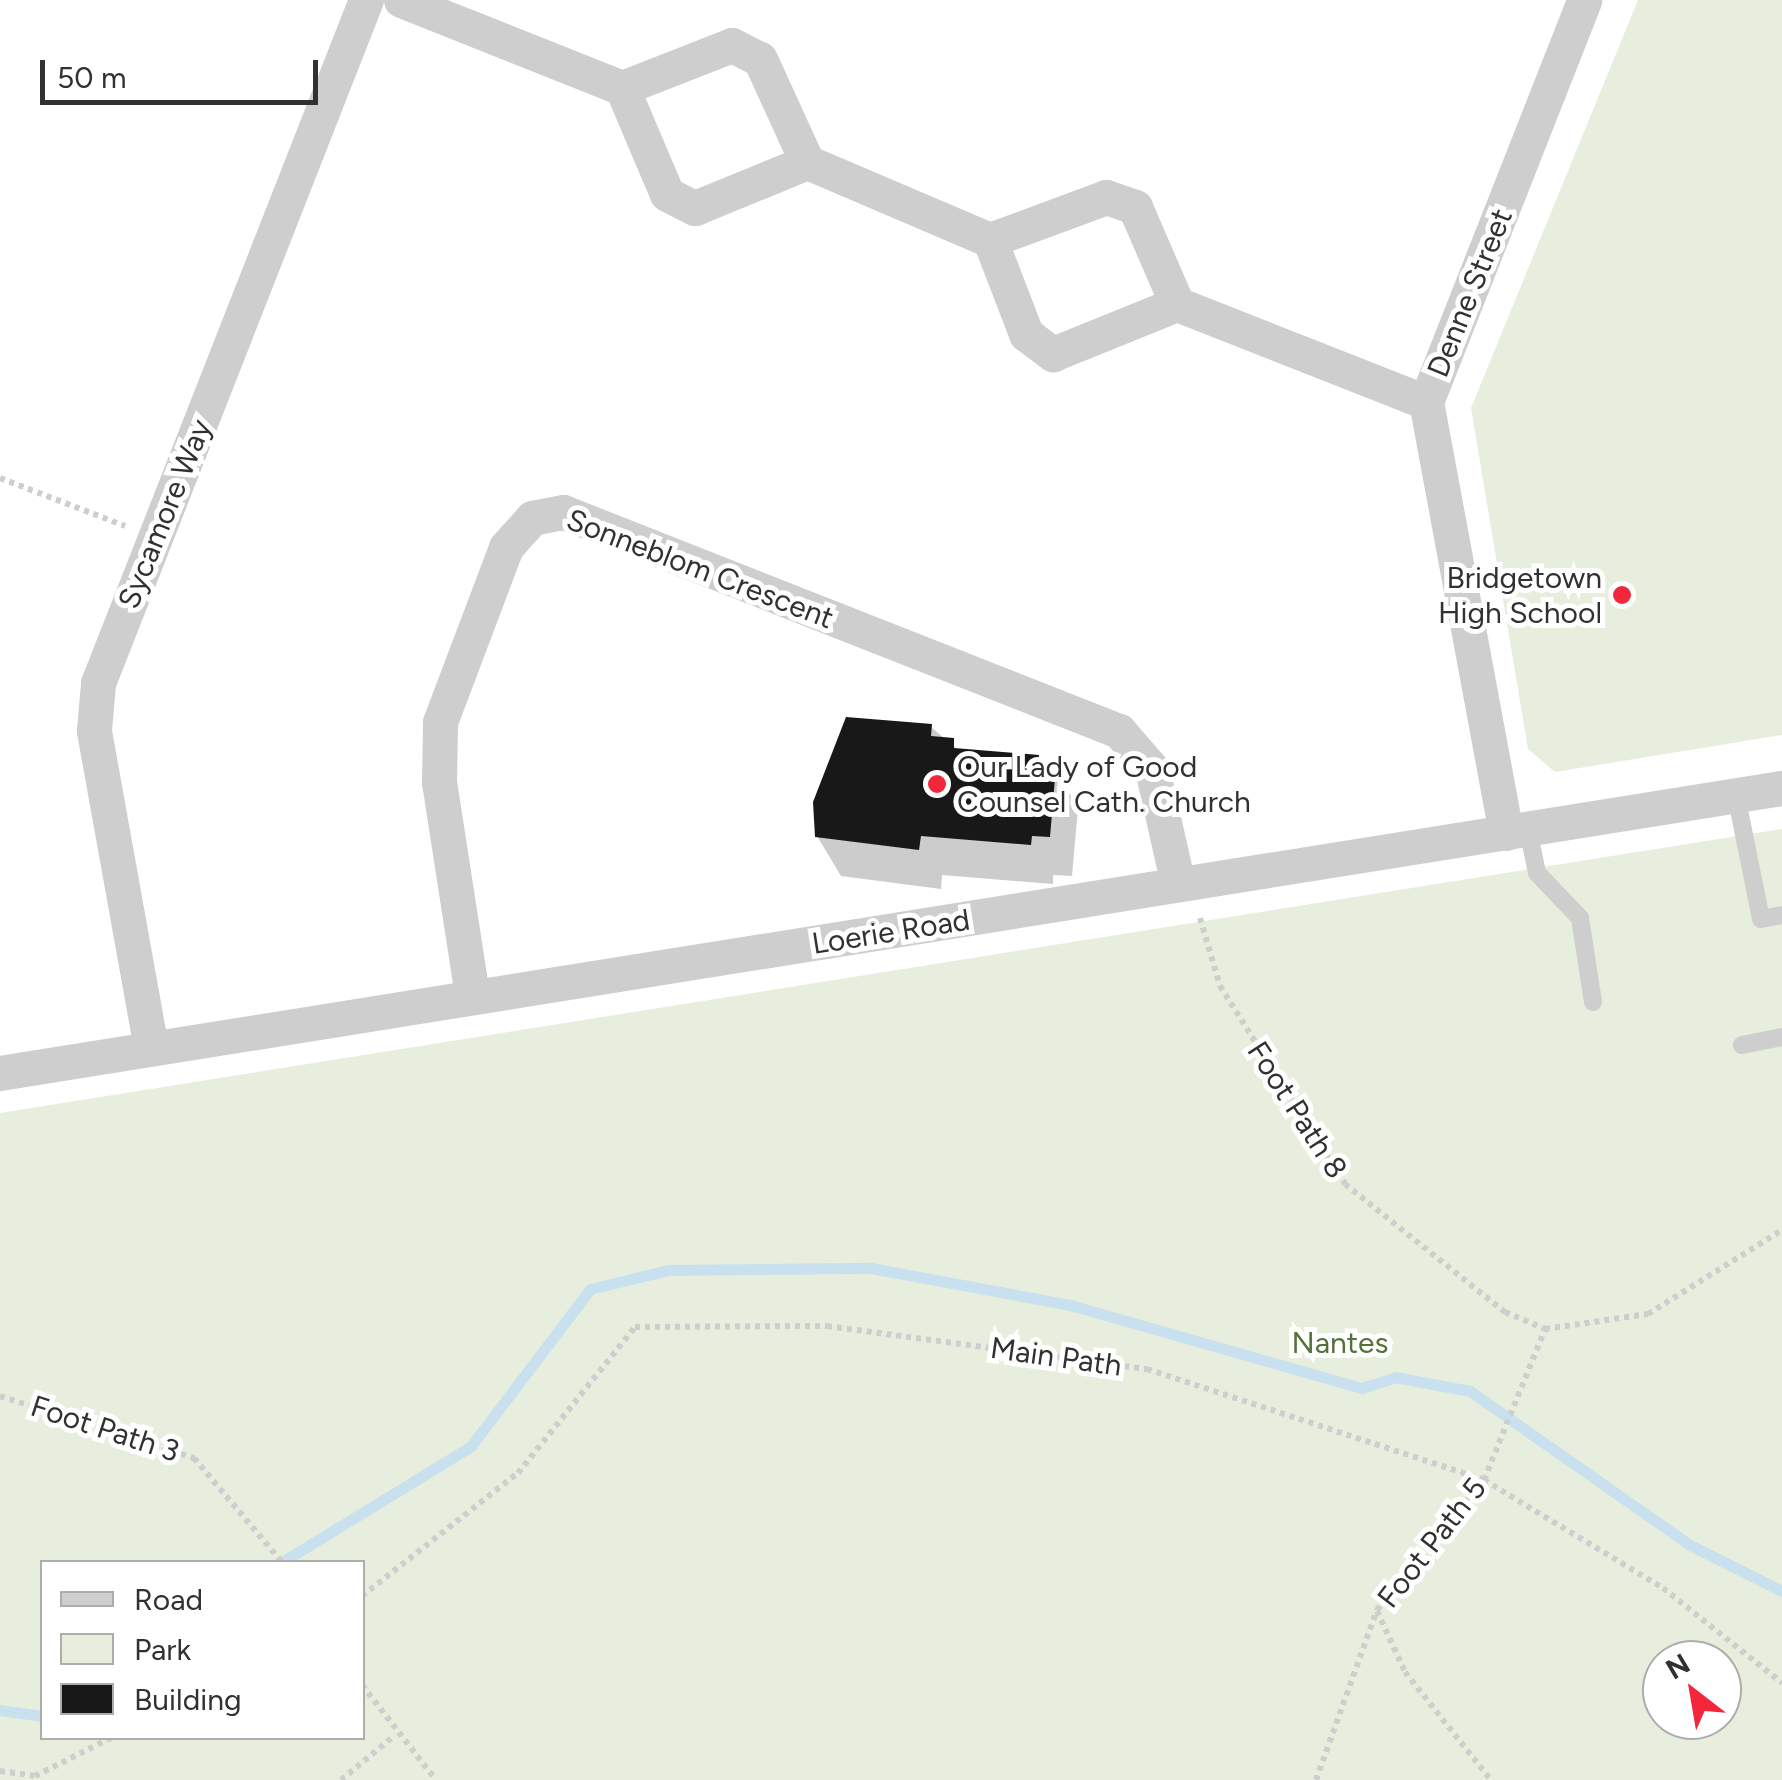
<!DOCTYPE html>
<style>
body{margin:0}
#map{position:relative;width:1782px;height:1780px;overflow:hidden;background:#fff;font-family:Figtree,sans-serif}
div>[style]{position:absolute}
.green>*{inset:0;background:#e7eede}
.shadow>*{inset:0;background:#0003}
.stream>*{height:11px;margin:-5.5px;padding:0 5.5px;transform-origin:5.5px;border-radius:5.5px;background:#c9e1ef}
.building>*{inset:0;background:#181818}
.path>*{height:6px;margin-top:-3px;transform-origin:0;background:repeating-linear-gradient(90deg,#cecece 0 5px,transparent 0 10px)}
.lane>*{height:18px;margin:-9px;padding:0 9px;transform-origin:9px;border-radius:9px;background:#cecece}
.street>*{height:35px;margin:-17.5px;padding:0 17.5px;transform-origin:17.5px;border-radius:17.5px;background:#cecece}
.dots>*{width:28px;height:28px;translate:-50% -50%;box-sizing:border-box;border:5px solid #fff;border-radius:50%}
span{translate:-50% -50%;white-space:nowrap;text-align:center;line-height:1.15;-webkit-text-stroke:10px #fff;paint-order:stroke}
.street-label{font-size:30px;color:#313131}
.poi-label{font-size:30px;color:#313131}
.right{translate:-100% -50%;text-align:right}
.left{translate:0 -50%;text-align:left}
.park-label{font-size:30px;color:#55713a}
.legend{position:absolute;left:40px;top:1560px;width:325px;height:180px;box-sizing:border-box;background:#fff;border:2px solid #adadad;margin:0;padding:12px 18px;list-style:none;font-size:30px;color:#313131}
.legend li{display:flex;align-items:center;gap:20px;height:50px}
.legend b{width:50px;border:2px solid #adadad}
.north{position:absolute;left:1642px;top:1640px;width:100px;height:100px;box-sizing:border-box;background:#fff;border:2px solid #adadad;border-radius:50%;rotate:329deg;font-size:28px;font-weight:700;line-height:40px;text-align:center;color:#313131}
.north::after{content:'';display:block;margin:auto;width:35px;height:45px;background:#f3273c;clip-path:polygon(50% 0,100% 100%,50% 72%,0 100%)}
.scale{position:absolute;left:40px;top:60px;width:278px;height:45px;box-sizing:border-box;border:5px solid #313131;border-top:0;padding-left:12px;font-size:30px;line-height:35px;white-space:nowrap;color:#313131;-webkit-text-stroke:8px #fff;paint-order:stroke}
</style>
<div id="map">
<div class="green">
<i style="clip-path:polygon(1638px 0,1782px 0,1782px 735px,1555px 772px,1528px 749px,1471px 408px)"></i>
<i style="clip-path:polygon(evenodd,1782px 829px,1782px 1780px,0 1780px,0 1113px,1782px 829px,42px 1562px,362px 1562px,362px 1738px,42px 1738px,42px 1562px,1782px 829px,1662px 1660px,1722px 1660px,1722px 1720px,1662px 1720px,1662px 1660px)"></i>
</div>
<div class="shadow">
<i style="clip-path:polygon(931px 727px,959px 751px,1038px 758px,1055px 768px,1078px 808px,1072px 876px,1053px 875px,1053px 884px,942px 875px,941px 889px,841px 876px,817px 836px)"></i>
</div>
<div class="stream">
<i style="left:282px;top:1562px;width:222px;rotate:-31.5deg"></i>
<i style="left:471px;top:1446px;width:197px;rotate:-52.8deg"></i>
<i style="left:590px;top:1289px;width:80px;rotate:-13.7deg"></i>
<i style="left:668px;top:1270px;width:203px;rotate:-0.6deg"></i>
<i style="left:871px;top:1268px;width:202px;rotate:10.5deg"></i>
<i style="left:1070px;top:1305px;width:304px;rotate:15.9deg"></i>
<i style="left:1362px;top:1388px;width:35px;rotate:-18deg"></i>
<i style="left:1395px;top:1377px;width:76px;rotate:10.6deg"></i>
<i style="left:1470px;top:1391px;width:269px;rotate:35deg"></i>
<i style="left:1690px;top:1545px;width:103px;rotate:26.6deg"></i>
<i style="left:0;top:1710px;width:42px;rotate:8.1deg"></i>
</div>
<div class="building">
<i style="clip-path:polygon(846px 717px,932px 724px,931px 736px,954px 738px,954px 748px,1039px 755px,1038px 764px,1056px 766px,1050px 837px,1032px 836px,1031px 845px,921px 836px,919px 850px,815px 837px,813px 802px)"></i>
</div>
<div class="path">
<i style="left:0;top:478px;width:134px;rotate:21deg"></i>
<i style="left:1200px;top:918px;width:71px;rotate:73.6deg"></i>
<i style="left:1220px;top:986px;width:234px;rotate:57.7deg"></i>
<i style="left:1345px;top:1184px;width:205px;rotate:38.7deg"></i>
<i style="left:1505px;top:1312px;width:43px;rotate:23deg"></i>
<i style="left:1545px;top:1329px;width:104px;rotate:-8.3deg"></i>
<i style="left:1648px;top:1314px;width:158px;rotate:-32.1deg"></i>
<i style="left:0;top:1396px;width:204px;rotate:17.7deg"></i>
<i style="left:194px;top:1458px;width:136px;rotate:49.8deg"></i>
<i style="left:362px;top:1596px;width:199px;rotate:-38.3deg"></i>
<i style="left:518px;top:1473px;width:187px;rotate:-51.3deg"></i>
<i style="left:635px;top:1327px;width:192px;rotate:-0.3deg"></i>
<i style="left:827px;top:1326px;width:323px;rotate:7.7deg"></i>
<i style="left:1147px;top:1369px;width:355px;rotate:18.2deg"></i>
<i style="left:1484px;top:1480px;width:209px;rotate:31.1deg"></i>
<i style="left:1663px;top:1588px;width:152px;rotate:38.6deg"></i>
<i style="left:1377px;top:1611px;width:67px;rotate:65.3deg"></i>
<i style="left:1405px;top:1672px;width:138px;rotate:51.5deg"></i>
<i style="left:362px;top:1685px;width:120px;rotate:52.1deg"></i>
<i style="left:0;top:1771px;width:35px;rotate:8deg"></i>
<i style="left:35px;top:1776px;width:85px;rotate:-26.6deg"></i>
<i style="left:341px;top:1780px;width:70px;rotate:-39.8deg"></i>
<i style="left:1316px;top:1780px;width:181px;rotate:-70.3deg"></i>
<i style="left:1377px;top:1610px;width:168px;rotate:-50.5deg"></i>
<i style="left:1484px;top:1480px;width:163px;rotate:-68deg"></i>
</div>
<div class="lane">
<i style="left:1736px;top:795px;width:126px;rotate:78.6deg"></i>
<i style="left:1761px;top:919px;width:21px;rotate:-11deg"></i>
<i style="left:1528px;top:829px;width:45px;rotate:78.4deg"></i>
<i style="left:1537px;top:873px;width:62px;rotate:46.3deg"></i>
<i style="left:1580px;top:918px;width:85px;rotate:81.2deg"></i>
<i style="left:1742px;top:1045px;width:41px;rotate:-11.3deg"></i>
</div>
<div class="street">
<i style="left:401px;top:0;width:238px;rotate:21.7deg"></i>
<i style="left:622px;top:88px;width:118px;rotate:-21.4deg"></i>
<i style="left:732px;top:45px;width:31px;rotate:27deg"></i>
<i style="left:760px;top:59px;width:113px;rotate:65.5deg"></i>
<i style="left:807px;top:162px;width:199px;rotate:23.1deg"></i>
<i style="left:990px;top:240px;width:124px;rotate:-20.3deg"></i>
<i style="left:1106px;top:197px;width:31px;rotate:19deg"></i>
<i style="left:1135px;top:207px;width:106px;rotate:66.6deg"></i>
<i style="left:622px;top:88px;width:115px;rotate:67deg"></i>
<i style="left:667px;top:194px;width:31px;rotate:27deg"></i>
<i style="left:695px;top:208px;width:121px;rotate:-22.3deg"></i>
<i style="left:990px;top:240px;width:101px;rotate:69deg"></i>
<i style="left:1026px;top:334px;width:34px;rotate:37deg"></i>
<i style="left:1053px;top:354px;width:134px;rotate:-22deg"></i>
<i style="left:1177px;top:304px;width:268px;rotate:21.5deg"></i>
<i style="left:1506px;top:833px;width:438px;rotate:-100.5deg"></i>
<i style="left:1426px;top:402px;width:432px;rotate:-68.5deg"></i>
<i style="left:472px;top:995px;width:216px;rotate:-98.8deg"></i>
<i style="left:439px;top:782px;width:60px;rotate:-89deg"></i>
<i style="left:440px;top:722px;width:187px;rotate:-69.3deg"></i>
<i style="left:506px;top:547px;width:39px;rotate:-48deg"></i>
<i style="left:532px;top:518px;width:32px;rotate:-11deg"></i>
<i style="left:563px;top:512px;width:598px;rotate:21.5deg"></i>
<i style="left:1119px;top:731px;width:50px;rotate:49deg"></i>
<i style="left:1152px;top:769px;width:118px;rotate:77.3deg"></i>
<i style="left:151px;top:1048px;width:323px;rotate:-100.2deg"></i>
<i style="left:94px;top:730px;width:47px;rotate:-85.1deg"></i>
<i style="left:98px;top:683px;width:734px;rotate:-68.58deg"></i>
<i style="left:0;top:1073px;width:1805px;rotate:-9.09deg"></i>
</div>
<div class="dots">
<i style="left:1622px;top:595px;background:#f3273c"></i>
<i style="left:937px;top:784px;background:#f3273c"></i>
</div>
<div class="street-label">
<span style="left:1470px;top:293px;rotate:-68deg">Denne Street</span>
<span style="left:165px;top:514px;rotate:-68deg">Sycamore Way</span>
<span style="left:700px;top:569px;rotate:21deg">Sonneblom Crescent</span>
<span style="left:891px;top:932px;rotate:-9deg">Loerie Road</span>
<span style="left:1297px;top:1110px;rotate:57deg">Foot Path 8</span>
<span style="left:1056px;top:1357px;rotate:8deg">Main Path</span>
<span style="left:105px;top:1429px;rotate:18deg">Foot Path 3</span>
<span style="left:1432px;top:1543px;rotate:-52deg">Foot Path 5</span>
</div>
<div class="poi-label">
<span class="right" style="left:1602px;top:595px">Bridgetown<br>High School</span>
<span class="left" style="left:957px;top:784px">Our Lady of Good<br>Counsel Cath. Church</span>
</div>
<div class="park-label">
<span style="left:1340px;top:1343px">Nantes</span>
</div>
<ul class="legend">
<li><b style="height:12px;background:#cecece"></b>Road</li>
<li><b style="height:28px;background:#e7eede"></b>Park</li>
<li><b style="height:28px;background:#181818"></b>Building</li>
</ul>
<div class="north">N</div>
<div class="scale">50 m</div>
</div>
